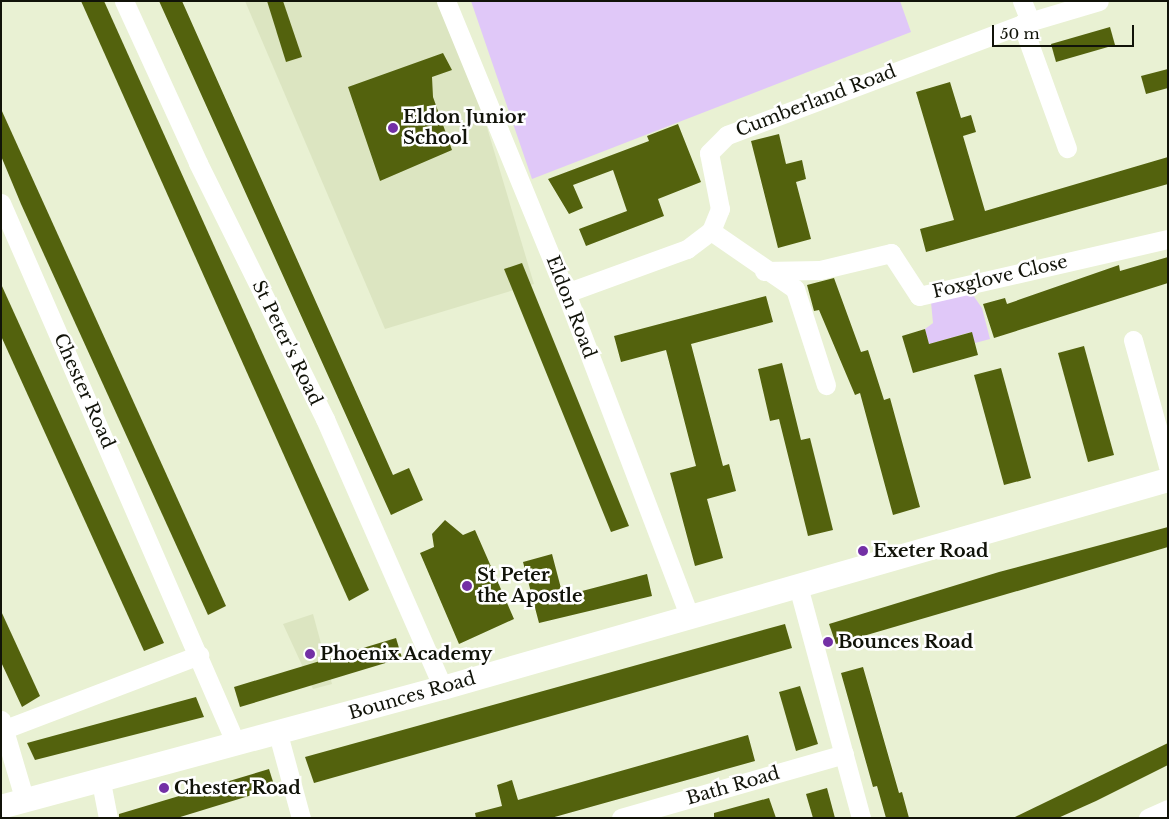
<!DOCTYPE html>
<style>
body{margin:0}
#map{position:relative;width:1169px;height:819px;overflow:hidden;background:#e9f1d3;font-family:"Libre Baskerville",serif}
div>[style]{position:absolute}
.built>*{inset:0;background:#dce5c1}
.green>*{inset:0;background:#e0c8f8}
.building>*{inset:0;background:#53620d}
.minor>*{height:19px;margin:-9.5px;padding:0 9.5px;transform-origin:9.5px;border-radius:9.5px;background:#fff}
.tertiary>*{height:24px;margin:-12px;padding:0 12px;transform-origin:12px;border-radius:12px;background:#fff}
.dots>*{width:14px;height:14px;translate:-50% -50%;box-sizing:border-box;border:2px solid #fff;border-radius:50%}
span{translate:-50% -50%;white-space:nowrap;text-align:center;line-height:1.15;-webkit-text-stroke:5px #fff;paint-order:stroke}
.street-label{font-size:18px;color:#111309}
.poi-label{font-size:18px;color:#111309;font-weight:700}
.left{translate:0 -50%;text-align:left}
.frame{position:absolute;inset:0;border:2px solid #111309;pointer-events:none}
.scale{position:absolute;left:992px;top:25px;width:142px;height:22px;box-sizing:border-box;border:2px solid #111309;border-top:0;padding-left:6px;font-size:15px;line-height:18px;white-space:nowrap;color:#111309;-webkit-text-stroke:4px #fff;paint-order:stroke}
</style>
<div id="map">
<div class="built">
<i style="clip-path:polygon(245px 1px,449px 1px,534px 284px,385px 329px)"></i>
<i style="clip-path:polygon(313px 614px,332px 684px,313px 689px,283px 624px)"></i>
</div>
<div class="green">
<i style="clip-path:polygon(471px 1px,900px 1px,911px 32px,532px 179px)"></i>
<i style="clip-path:polygon(968px 288px,982px 308px,990px 339px,975px 343px,971px 332px,929px 344px,925px 329px,933px 323px,931px 302px)"></i>
</div>
<div class="building">
<i style="clip-path:polygon(81px 1px,104px 1px,369px 590px,349px 601px)"></i>
<i style="clip-path:polygon(159px 1px,182px 1px,393px 475px,409px 468px,423px 500px,391px 515px)"></i>
<i style="clip-path:polygon(267px 1px,283px 1px,302px 57px,286px 62px)"></i>
<i style="clip-path:polygon(1110px 27px,1115px 45px,1056px 62px,1051px 44px)"></i>
<i style="clip-path:polygon(443px 53px,452px 70px,432px 77px,433px 97px,452px 150px,380px 181px,348px 87px)"></i>
<i style="clip-path:polygon(1168px 69px,1168px 88px,1146px 94px,1141px 76px)"></i>
<i style="clip-path:polygon(950px 82px,961px 118px,971px 115px,976px 132px,963px 136px,985px 211px,1168px 157px,1168px 184px,926px 252px,920px 229px,954px 220px,916px 92px)"></i>
<i style="clip-path:polygon(1px 109px,226px 606px,208px 615px,21px 204px,1px 156px)"></i>
<i style="clip-path:polygon(678px 124px,701px 182px,658px 199px,664px 216px,586px 246px,579px 229px,627px 211px,613px 170px,573px 185px,583px 208px,569px 214px,548px 179px,649px 141px,647px 136px)"></i>
<i style="clip-path:polygon(779px 134px,786px 164px,802px 160px,806px 179px,796px 182px,811px 239px,778px 248px,751px 141px)"></i>
<i style="clip-path:polygon(1168px 257px,1168px 283px,994px 338px,983px 304px,1005px 298px,1007px 304px,1119px 265px,1120px 271px)"></i>
<i style="clip-path:polygon(522px 263px,629px 526px,611px 532px,504px 269px)"></i>
<i style="clip-path:polygon(834px 278px,861px 352px,868px 350px,884px 400px,890px 398px,920px 507px,893px 515px,860px 393px,855px 395px,819px 310px,814px 311px,807px 285px)"></i>
<i style="clip-path:polygon(1px 284px,164px 643px,144px 651px,1px 336px)"></i>
<i style="clip-path:polygon(766px 296px,773px 322px,691px 344px,723px 466px,729px 464px,736px 491px,707px 499px,723px 558px,695px 566px,670px 473px,696px 466px,666px 350px,621px 362px,614px 336px)"></i>
<i style="clip-path:polygon(925px 329px,929px 344px,972px 332px,978px 355px,913px 373px,902px 336px)"></i>
<i style="clip-path:polygon(1084px 346px,1114px 455px,1088px 462px,1058px 353px)"></i>
<i style="clip-path:polygon(782px 363px,801px 440px,810px 438px,833px 530px,808px 536px,779px 419px,770px 421px,758px 369px)"></i>
<i style="clip-path:polygon(1001px 368px,1031px 478px,1004px 485px,974px 375px)"></i>
<i style="clip-path:polygon(445px 520px,463px 535px,475px 530px,514px 619px,459px 644px,420px 553px,434px 547px,432px 534px)"></i>
<i style="clip-path:polygon(1168px 527px,1168px 547px,836px 644px,829px 624px,999px 572px)"></i>
<i style="clip-path:polygon(552px 554px,563px 596px,647px 574px,652px 596px,539px 623px,523px 562px)"></i>
<i style="clip-path:polygon(1px 611px,40px 696px,22px 707px,1px 662px)"></i>
<i style="clip-path:polygon(785px 624px,792px 648px,314px 783px,305px 757px)"></i>
<i style="clip-path:polygon(396px 638px,402px 658px,240px 707px,234px 687px)"></i>
<i style="clip-path:polygon(863px 667px,899px 793px,902px 792px,909px 818px,886px 818px,877px 786px,873px 787px,841px 673px)"></i>
<i style="clip-path:polygon(800px 686px,818px 744px,796px 751px,779px 692px)"></i>
<i style="clip-path:polygon(196px 697px,204px 717px,35px 760px,27px 743px)"></i>
<i style="clip-path:polygon(748px 735px,755px 761px,551px 818px,476px 818px,475px 813px,502px 806px,497px 785px,512px 780px,518px 800px)"></i>
<i style="clip-path:polygon(1168px 743px,1168px 765px,1096px 801px,1058px 818px,1013px 818px)"></i>
<i style="clip-path:polygon(269px 769px,275px 788px,177px 818px,119px 818px,119px 814px)"></i>
<i style="clip-path:polygon(827px 788px,835px 818px,813px 818px,806px 794px)"></i>
<i style="clip-path:polygon(769px 798px,776px 818px,714px 818px,714px 813px)"></i>
</div>
<div class="minor">
<i style="left:124px;top:1px;width:178px;rotate:65.4deg"></i>
<i style="left:198px;top:163px;width:286px;rotate:63.6deg"></i>
<i style="left:325px;top:419px;width:294px;rotate:66.3deg"></i>
<i style="left:446px;top:1px;width:316px;rotate:67.7deg"></i>
<i style="left:566px;top:293px;width:345px;rotate:69.1deg"></i>
<i style="left:1022px;top:1px;width:22px;rotate:68deg"></i>
<i style="left:1022px;top:24px;width:132px;rotate:70.1deg"></i>
<i style="left:1px;top:203px;width:590px;rotate:66.52deg"></i>
<i style="left:711px;top:231px;width:102px;rotate:34.6deg"></i>
<i style="left:795px;top:289px;width:101px;rotate:72.1deg"></i>
<i style="left:764px;top:271px;width:56px;rotate:-1deg"></i>
<i style="left:820px;top:270px;width:73px;rotate:-13.5deg"></i>
<i style="left:891px;top:253px;width:51px;rotate:56.9deg"></i>
<i style="left:919px;top:296px;width:255px;rotate:-12.9deg"></i>
<i style="left:566px;top:293px;width:129px;rotate:-20deg"></i>
<i style="left:687px;top:249px;width:30px;rotate:-37deg"></i>
<i style="left:711px;top:231px;width:24px;rotate:-68deg"></i>
<i style="left:720px;top:209px;width:57px;rotate:-101.1deg"></i>
<i style="left:709px;top:153px;width:25px;rotate:-45deg"></i>
<i style="left:727px;top:135px;width:315px;rotate:-20.6deg"></i>
<i style="left:1022px;top:24px;width:80px;rotate:-16.6deg"></i>
<i style="left:1133px;top:340px;width:131px;rotate:74.5deg"></i>
<i style="left:798px;top:586px;width:240px;rotate:74.8deg"></i>
<i style="left:1px;top:720px;width:84px;rotate:73.5deg"></i>
<i style="left:5px;top:729px;width:208px;rotate:-20.9deg"></i>
<i style="left:278px;top:734px;width:87px;rotate:74.7deg"></i>
<i style="left:101px;top:782px;width:37px;rotate:79deg"></i>
<i style="left:621px;top:818px;width:232px;rotate:-16deg"></i>
<i style="left:1148px;top:818px;width:22px;rotate:-24deg"></i>
</div>
<div class="tertiary">
<i style="left:1px;top:807px;width:458px;rotate:-15.1deg"></i>
<i style="left:443px;top:688px;width:754px;rotate:-16.01deg"></i>
</div>
<div class="dots">
<i style="left:393px;top:128px;background:#7330a5"></i>
<i style="left:863px;top:551px;background:#7330a5"></i>
<i style="left:467px;top:586px;background:#7330a5"></i>
<i style="left:828px;top:642px;background:#7330a5"></i>
<i style="left:310px;top:654px;background:#7330a5"></i>
<i style="left:164px;top:788px;background:#7330a5"></i>
</div>
<div class="street-label">
<span style="left:816px;top:101px;rotate:-21deg">Cumberland Road</span>
<span style="left:1000px;top:277px;rotate:-13deg">Foxglove Close</span>
<span style="left:571px;top:307px;rotate:69deg">Eldon Road</span>
<span style="left:287px;top:343px;rotate:64deg">St Peter's Road</span>
<span style="left:84px;top:391px;rotate:66deg">Chester Road</span>
<span style="left:412px;top:696px;rotate:-16deg">Bounces Road</span>
<span style="left:733px;top:786px;rotate:-16deg">Bath Road</span>
</div>
<div class="poi-label">
<span class="left" style="left:403px;top:128px">Eldon Junior<br>School</span>
<span class="left" style="left:873px;top:551px">Exeter Road</span>
<span class="left" style="left:477px;top:586px">St Peter<br>the Apostle</span>
<span class="left" style="left:838px;top:642px">Bounces Road</span>
<span class="left" style="left:320px;top:654px">Phoenix Academy</span>
<span class="left" style="left:174px;top:788px">Chester Road</span>
</div>
<div class="frame"></div>
<div class="scale">50 m</div>
</div>
